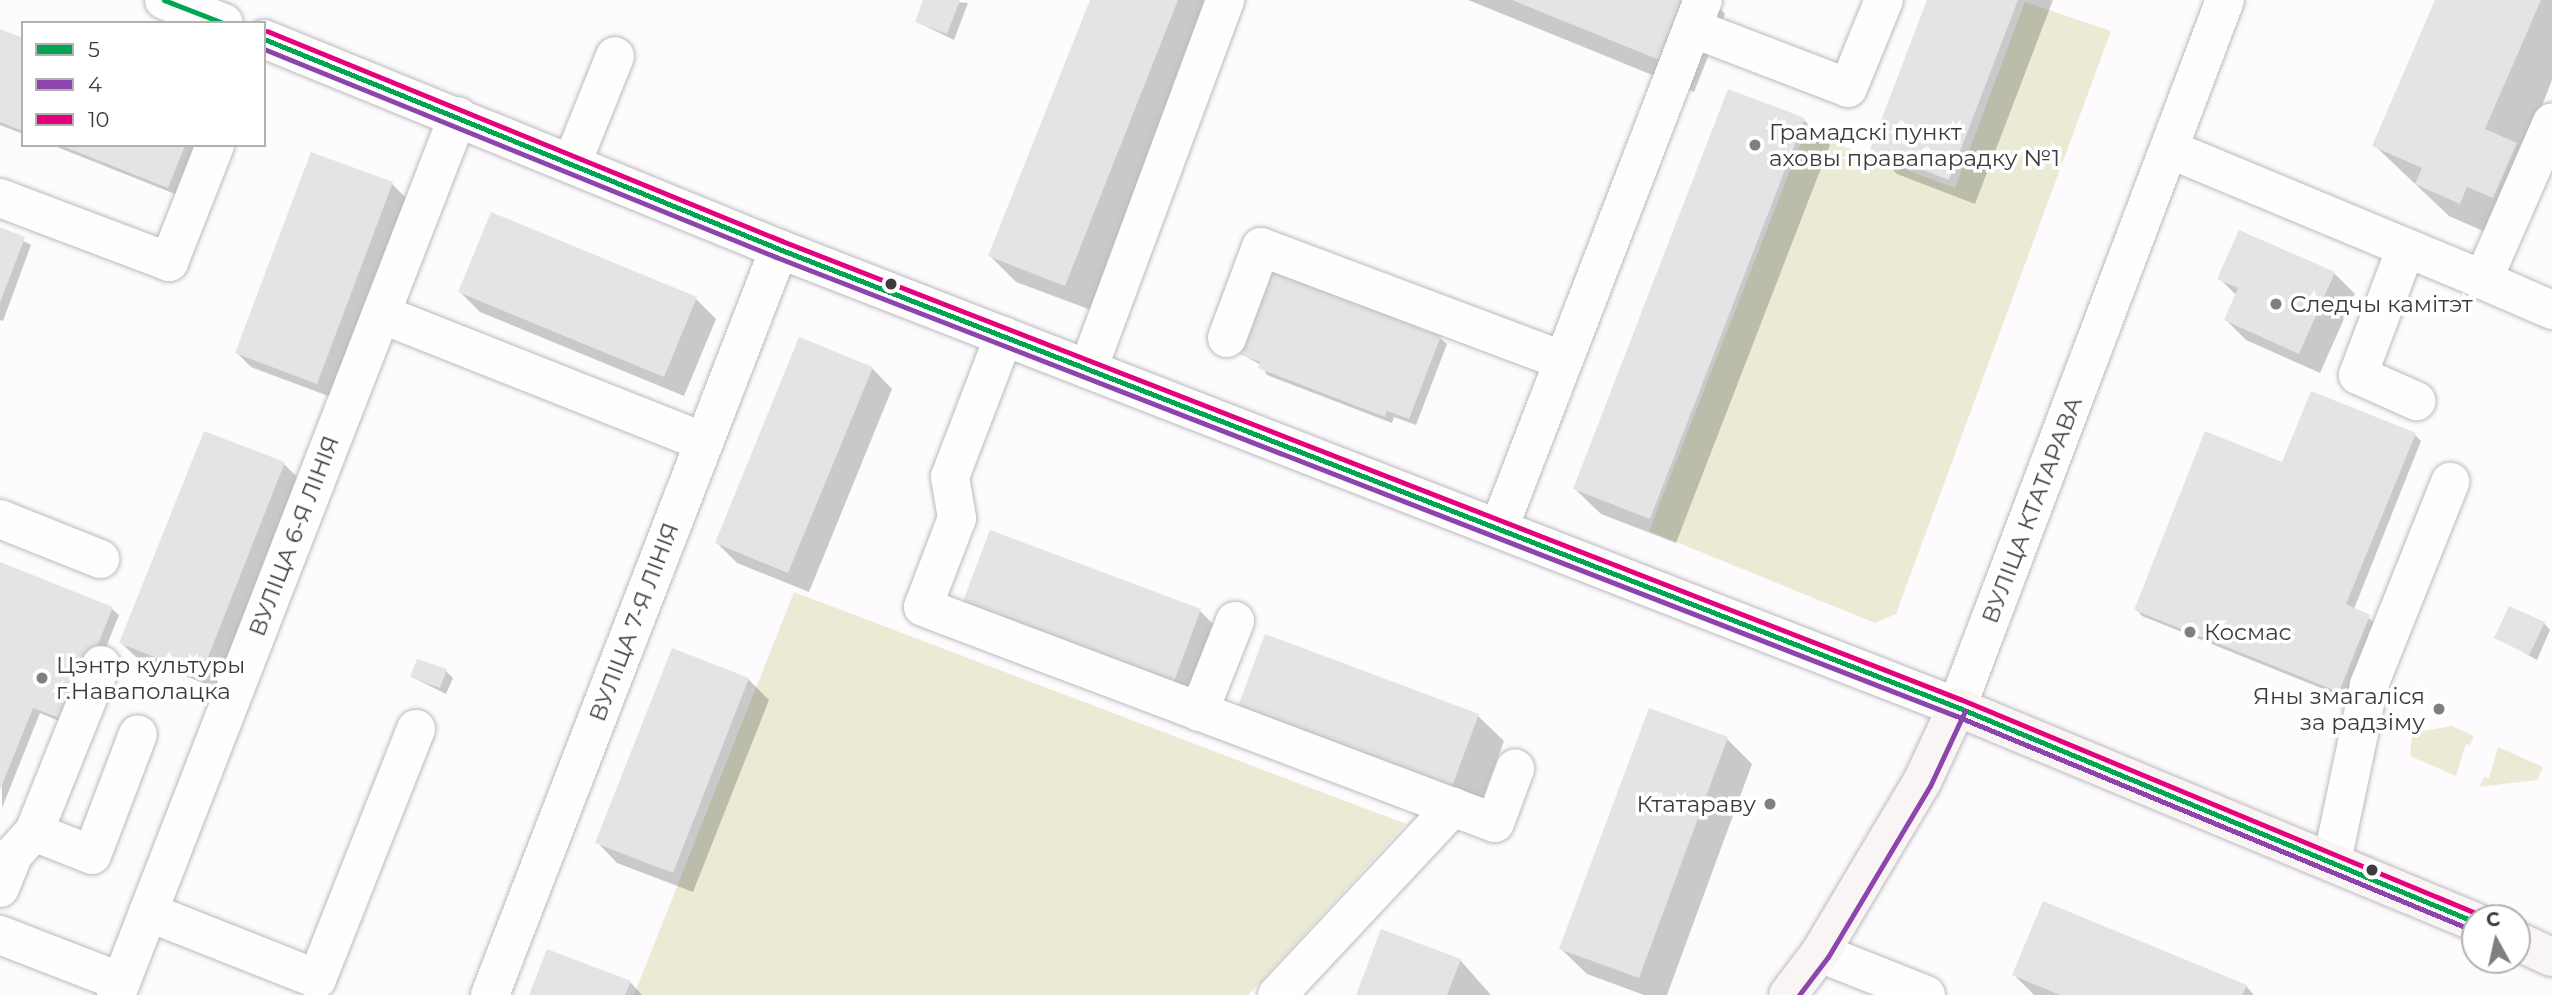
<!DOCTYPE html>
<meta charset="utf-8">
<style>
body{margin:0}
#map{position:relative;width:2552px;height:995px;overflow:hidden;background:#fdfbfe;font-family:Montserrat,sans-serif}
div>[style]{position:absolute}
.green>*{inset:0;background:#ebebd5}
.shadow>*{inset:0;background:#0003}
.building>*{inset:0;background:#e5e3e5}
.roads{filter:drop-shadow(0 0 2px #bbbabc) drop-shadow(0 0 2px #bbbabc)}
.minor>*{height:38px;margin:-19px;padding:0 19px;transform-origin:19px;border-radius:19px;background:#fffeff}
.major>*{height:38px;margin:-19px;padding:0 19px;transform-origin:19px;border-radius:19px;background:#f9f5f5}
.bus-1>*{height:5px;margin:-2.5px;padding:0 2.5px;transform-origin:2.5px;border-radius:2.5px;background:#00a651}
.bus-2>*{height:5px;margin:-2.5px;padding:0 2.5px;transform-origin:2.5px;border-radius:2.5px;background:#8e44ad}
.bus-3>*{height:5px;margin:-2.5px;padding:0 2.5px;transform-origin:2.5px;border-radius:2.5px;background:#e5007d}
.dots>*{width:19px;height:19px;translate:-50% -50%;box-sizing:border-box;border:4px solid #fff;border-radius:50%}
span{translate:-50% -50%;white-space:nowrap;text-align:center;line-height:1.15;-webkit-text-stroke:7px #fff;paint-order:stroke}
.poi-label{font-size:23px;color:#3d3b3e}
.left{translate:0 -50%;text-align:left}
.right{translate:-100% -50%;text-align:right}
.street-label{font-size:23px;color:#3d3b3e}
.legend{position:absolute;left:21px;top:21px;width:245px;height:126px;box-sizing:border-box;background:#fff;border:2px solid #b1b1b2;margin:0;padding:9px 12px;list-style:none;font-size:21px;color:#3d3b3e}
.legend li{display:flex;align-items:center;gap:14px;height:35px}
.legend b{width:35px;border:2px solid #b1b1b2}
.north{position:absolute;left:2461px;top:904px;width:70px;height:70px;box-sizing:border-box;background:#fff;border:2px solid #b1b1b2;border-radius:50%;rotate:352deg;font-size:19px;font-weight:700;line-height:28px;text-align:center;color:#3d3b3e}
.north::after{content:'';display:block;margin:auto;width:24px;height:32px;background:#807e81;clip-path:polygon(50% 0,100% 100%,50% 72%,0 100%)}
</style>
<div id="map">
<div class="green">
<i style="clip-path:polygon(2025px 2px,2111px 31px,1896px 614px,1875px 623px,1649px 531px,1805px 132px,1955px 188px)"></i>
<i style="clip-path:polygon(794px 592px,1406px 824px,1248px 995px,634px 995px)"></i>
<i style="clip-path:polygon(2452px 726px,2474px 736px,2470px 745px,2466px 744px,2456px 776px,2410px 756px,2412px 733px)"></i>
<i style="clip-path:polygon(2498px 747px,2543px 767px,2537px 780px,2479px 787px,2484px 777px,2489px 778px)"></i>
</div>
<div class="shadow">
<i style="clip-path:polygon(925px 0,968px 3px,954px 40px,917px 22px)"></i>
<i style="clip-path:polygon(1092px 0,1213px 0,1091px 310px,1016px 282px,990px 256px)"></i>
<i style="clip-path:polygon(1468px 0,1711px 0,1725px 14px,1694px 92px)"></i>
<i style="clip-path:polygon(1929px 0,2053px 0,1975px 204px,1897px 174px,1872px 148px)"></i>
<i style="clip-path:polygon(2437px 0,2552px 0,2552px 80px,2492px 235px,2449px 216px,2374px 145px)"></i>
<i style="clip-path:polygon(0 31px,23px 40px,23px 134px,0 125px)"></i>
<i style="clip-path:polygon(1804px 120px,1830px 145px,1676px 543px,1601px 514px,1575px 489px)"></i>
<i style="clip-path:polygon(52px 145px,194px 145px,175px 194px)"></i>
<i style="clip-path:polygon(392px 184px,406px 198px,331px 397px,251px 367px,237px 353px)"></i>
<i style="clip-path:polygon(0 229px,31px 245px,3px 321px,0 320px)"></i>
<i style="clip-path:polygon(2240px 232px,2334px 273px,2355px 294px,2320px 373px,2246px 340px,2226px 320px,2237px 296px,2219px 278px)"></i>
<i style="clip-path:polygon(460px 292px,696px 299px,716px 319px,684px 396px,480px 312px)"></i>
<i style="clip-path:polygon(1440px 338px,1447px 344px,1416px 425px,1394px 417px,1392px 423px,1267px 375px,1261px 365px,1238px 352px)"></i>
<i style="clip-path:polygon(872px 368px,892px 389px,809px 592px,737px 563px,717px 543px)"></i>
<i style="clip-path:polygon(2415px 435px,2421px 441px,2354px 609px,2376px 623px,2346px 698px,2142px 616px,2136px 609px,2283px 464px)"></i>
<i style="clip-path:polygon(284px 464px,298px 478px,216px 688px,136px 657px,121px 643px)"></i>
<i style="clip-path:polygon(991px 532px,1200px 611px,1225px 636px,1198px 708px)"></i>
<i style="clip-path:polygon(0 564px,112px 609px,119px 615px,74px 727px,40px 713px,2px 808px)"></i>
<i style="clip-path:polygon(2544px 623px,2550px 630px,2537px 660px,2496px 637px)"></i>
<i style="clip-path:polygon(446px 671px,453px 678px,446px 694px,412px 677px)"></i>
<i style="clip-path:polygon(748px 679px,769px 700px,693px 892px,617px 863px,597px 842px)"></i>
<i style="clip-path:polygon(1478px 716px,1504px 741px,1477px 813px,1264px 734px)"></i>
<i style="clip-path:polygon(1727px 739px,1752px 764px,1667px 995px,1644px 995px,1587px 974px,1561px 949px)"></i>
<i style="clip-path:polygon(1460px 960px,1491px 995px,1358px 995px)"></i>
<i style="clip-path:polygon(2014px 975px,2246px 986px,2254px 995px,2034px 995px)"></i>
<i style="clip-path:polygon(630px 982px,642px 995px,531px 995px)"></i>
</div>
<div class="building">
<i style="clip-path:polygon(923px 0,960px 0,947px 34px,915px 22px)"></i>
<i style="clip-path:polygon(1090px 0,1178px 0,1065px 286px,988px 256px)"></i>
<i style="clip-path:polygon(1512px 0,1686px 0,1662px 61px)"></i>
<i style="clip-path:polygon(1927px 0,2018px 0,1949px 180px,1870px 149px)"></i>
<i style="clip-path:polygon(2435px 0,2541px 0,2485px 129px,2517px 143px,2493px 198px,2467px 187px,2460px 204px,2415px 184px,2422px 168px,2372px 146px)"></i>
<i style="clip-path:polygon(0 29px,23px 38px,23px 131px,0 122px)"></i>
<i style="clip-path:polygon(1728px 89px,1805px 118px,1650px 519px,1573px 489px)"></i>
<i style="clip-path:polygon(60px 145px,185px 145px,168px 188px)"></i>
<i style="clip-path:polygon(311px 152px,393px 182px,317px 384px,235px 353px)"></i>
<i style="clip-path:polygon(491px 212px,697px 297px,664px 377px,458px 292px)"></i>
<i style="clip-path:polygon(0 227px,25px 237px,0 303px)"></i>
<i style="clip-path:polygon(2239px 230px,2335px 272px,2299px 354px,2224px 320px,2238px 288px,2217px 279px)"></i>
<i style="clip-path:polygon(1268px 270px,1441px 336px,1409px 419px,1387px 411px,1385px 417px,1258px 368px,1260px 362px,1236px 353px)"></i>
<i style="clip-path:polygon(799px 337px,873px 367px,788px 573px,715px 543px)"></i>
<i style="clip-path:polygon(2311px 391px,2416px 433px,2346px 604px,2370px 615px,2339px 692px,2134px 610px,2205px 431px,2282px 462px)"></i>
<i style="clip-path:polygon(204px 431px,285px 462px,201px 675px,119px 643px)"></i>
<i style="clip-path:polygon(990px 530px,1201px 609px,1173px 684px,962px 604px)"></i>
<i style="clip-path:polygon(0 562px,113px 607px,67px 721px,33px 708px,0 790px)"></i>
<i style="clip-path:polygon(2509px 606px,2545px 622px,2529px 655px,2494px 638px)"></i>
<i style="clip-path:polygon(1265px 634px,1479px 714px,1451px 789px,1237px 709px)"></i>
<i style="clip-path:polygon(672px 648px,749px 678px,673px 873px,595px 843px)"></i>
<i style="clip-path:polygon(417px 659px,447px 669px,440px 688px,410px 677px)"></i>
<i style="clip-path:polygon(1649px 708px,1728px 737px,1639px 978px,1559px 949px)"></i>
<i style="clip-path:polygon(2043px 901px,2247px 985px,2242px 995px,2060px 995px,2012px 975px)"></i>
<i style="clip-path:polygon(1381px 929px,1461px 959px,1447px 995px,1356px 995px)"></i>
<i style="clip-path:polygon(547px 949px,631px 981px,625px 995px,529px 995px)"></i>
</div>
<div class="roads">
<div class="minor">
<i style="left:164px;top:0;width:64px;rotate:21deg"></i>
<i style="left:1692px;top:28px;width:167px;rotate:21deg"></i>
<i style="left:1848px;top:88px;width:95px;rotate:-67.8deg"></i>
<i style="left:264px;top:39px;width:556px;rotate:22.18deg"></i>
<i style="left:779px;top:249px;width:1264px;rotate:21.25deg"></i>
<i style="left:1957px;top:707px;width:756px;rotate:-69.24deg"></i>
<i style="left:2169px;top:149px;width:340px;rotate:22.6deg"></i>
<i style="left:2483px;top:280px;width:172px;rotate:-66.4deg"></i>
<i style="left:572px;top:163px;width:115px;rotate:-68.1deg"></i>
<i style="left:0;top:198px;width:181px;rotate:20.7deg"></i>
<i style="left:169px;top:262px;width:126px;rotate:-68.5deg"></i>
<i style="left:2406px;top:248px;width:136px;rotate:110.7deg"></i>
<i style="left:2358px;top:375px;width:64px;rotate:24.1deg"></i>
<i style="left:2483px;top:280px;width:75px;rotate:23.5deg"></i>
<i style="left:381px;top:314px;width:347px;rotate:21.6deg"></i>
<i style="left:1004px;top:336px;width:151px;rotate:111deg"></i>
<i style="left:950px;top:477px;width:42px;rotate:80.3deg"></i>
<i style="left:957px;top:518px;width:95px;rotate:110.9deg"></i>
<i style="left:923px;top:607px;width:611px;rotate:20.69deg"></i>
<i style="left:1495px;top:823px;width:58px;rotate:-69.7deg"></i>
<i style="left:1227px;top:338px;width:97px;rotate:-69.5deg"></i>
<i style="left:1261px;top:247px;width:321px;rotate:20.6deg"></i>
<i style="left:1088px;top:369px;width:394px;rotate:-69.6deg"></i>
<i style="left:0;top:519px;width:108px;rotate:21.8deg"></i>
<i style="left:1499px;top:528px;width:566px;rotate:-68.88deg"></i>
<i style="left:1199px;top:712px;width:98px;rotate:-68.4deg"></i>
<i style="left:34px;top:832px;width:180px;rotate:-68.1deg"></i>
<i style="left:2332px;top:861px;width:180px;rotate:-78.1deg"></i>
<i style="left:2369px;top:685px;width:219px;rotate:-68.2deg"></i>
<i style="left:0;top:888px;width:35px;rotate:-68deg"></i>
<i style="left:13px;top:855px;width:31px;rotate:-48deg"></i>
<i style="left:34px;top:832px;width:62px;rotate:21.6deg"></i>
<i style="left:92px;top:855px;width:129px;rotate:-69.2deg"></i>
<i style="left:148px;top:912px;width:182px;rotate:21.6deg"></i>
<i style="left:317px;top:979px;width:269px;rotate:-68.4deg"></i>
<i style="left:0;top:935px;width:130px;rotate:21.2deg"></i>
<i style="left:1820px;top:953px;width:114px;rotate:21.6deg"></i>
<i style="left:116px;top:995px;width:943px;rotate:-68.74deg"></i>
<i style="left:490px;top:995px;width:800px;rotate:-68.82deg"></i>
<i style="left:1277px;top:995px;width:258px;rotate:-46.9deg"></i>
</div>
<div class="major">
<i style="left:2517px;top:941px;width:38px;rotate:25deg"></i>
<i style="left:1788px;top:995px;width:53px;rotate:-52.7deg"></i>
<i style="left:1820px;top:953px;width:199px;rotate:-59.2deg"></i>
<i style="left:1922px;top:782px;width:83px;rotate:-65deg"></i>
<i style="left:1957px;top:707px;width:561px;rotate:22.54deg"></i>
</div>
</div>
<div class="bus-1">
<i style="left:164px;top:0;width:63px;rotate:21.3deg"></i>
<i style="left:264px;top:39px;width:556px;rotate:22.18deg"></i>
<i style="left:779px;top:249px;width:1264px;rotate:21.25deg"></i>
<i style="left:1957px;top:707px;width:561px;rotate:22.54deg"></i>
</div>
<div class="bus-2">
<i style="left:264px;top:49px;width:553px;rotate:22.11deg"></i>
<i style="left:776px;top:257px;width:1264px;rotate:21.25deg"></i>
<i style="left:1954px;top:715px;width:561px;rotate:22.54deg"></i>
<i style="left:1799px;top:995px;width:48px;rotate:-52.7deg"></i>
<i style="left:1828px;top:957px;width:199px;rotate:-59.2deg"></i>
<i style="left:1930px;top:786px;width:83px;rotate:-65deg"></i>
</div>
<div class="bus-3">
<i style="left:267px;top:31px;width:556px;rotate:22.18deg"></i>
<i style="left:782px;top:241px;width:1264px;rotate:21.25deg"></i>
<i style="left:1960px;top:699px;width:561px;rotate:22.54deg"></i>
</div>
<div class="dots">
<i style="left:1755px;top:145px;background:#807e81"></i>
<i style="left:891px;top:284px;background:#3d3b3e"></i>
<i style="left:2276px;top:304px;background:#807e81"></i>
<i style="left:2190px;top:632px;background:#807e81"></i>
<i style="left:42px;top:678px;background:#807e81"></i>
<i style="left:2439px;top:709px;background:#807e81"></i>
<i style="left:1770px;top:804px;background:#807e81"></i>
<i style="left:2372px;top:870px;background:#3d3b3e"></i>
</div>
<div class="poi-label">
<span class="left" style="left:1769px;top:145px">Грамадскі пункт<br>аховы правапарадку №1</span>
<span class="left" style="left:2290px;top:304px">Следчы камітэт</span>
<span class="left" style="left:2204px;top:632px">Космас</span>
<span class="left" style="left:56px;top:678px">Цэнтр культуры<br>г.Наваполацка</span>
<span class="right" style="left:2425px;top:709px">Яны змагаліся<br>за радзіму</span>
<span class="right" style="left:1756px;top:804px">Ктатараву</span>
</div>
<div class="street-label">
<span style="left:2032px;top:510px;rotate:-69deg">ВУЛІЦА КТАТАРАВА</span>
<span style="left:294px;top:536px;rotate:-69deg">ВУЛІЦА 6-Я ЛІНІЯ</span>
<span style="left:634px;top:622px;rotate:-69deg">ВУЛІЦА 7-Я ЛІНІЯ</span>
</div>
<ul class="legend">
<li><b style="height:9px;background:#00a651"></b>5</li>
<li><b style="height:9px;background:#8e44ad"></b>4</li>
<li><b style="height:9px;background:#e5007d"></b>10</li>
</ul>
<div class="north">С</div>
</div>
